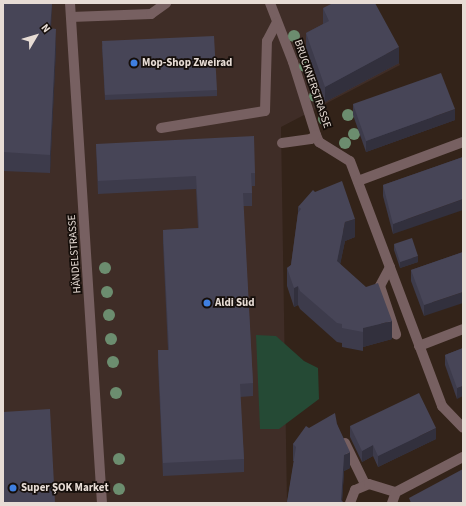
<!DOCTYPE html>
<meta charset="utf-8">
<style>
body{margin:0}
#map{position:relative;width:466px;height:506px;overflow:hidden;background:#332319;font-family:"Source Sans 3",sans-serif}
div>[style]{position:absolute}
.commercial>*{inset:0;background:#3f2d27}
.green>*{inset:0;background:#254a35}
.minor>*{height:10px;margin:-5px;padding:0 5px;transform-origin:5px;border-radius:5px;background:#776061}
.trees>*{width:12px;height:12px;margin:-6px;border-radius:50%;background:#6c8d6f}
.wall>*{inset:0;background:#3d3b4b}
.shaded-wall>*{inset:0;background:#32303d}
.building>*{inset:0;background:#474557}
.dots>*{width:11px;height:11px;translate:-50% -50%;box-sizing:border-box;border:2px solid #150e0a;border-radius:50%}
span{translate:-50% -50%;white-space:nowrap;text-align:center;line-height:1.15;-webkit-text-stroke:3.5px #150e0a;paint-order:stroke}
.poi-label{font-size:11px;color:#e7dcd5;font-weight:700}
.left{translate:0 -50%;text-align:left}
.street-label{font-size:11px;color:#e7dcd5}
.frame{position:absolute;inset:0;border:4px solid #e7dcd5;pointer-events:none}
.north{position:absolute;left:16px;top:16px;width:40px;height:40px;-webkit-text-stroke:3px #150e0a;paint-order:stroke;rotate:52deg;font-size:11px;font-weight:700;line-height:16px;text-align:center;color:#e7dcd5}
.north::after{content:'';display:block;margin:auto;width:14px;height:18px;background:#e7dcd5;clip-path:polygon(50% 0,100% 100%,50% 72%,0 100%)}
</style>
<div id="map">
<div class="commercial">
<i style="clip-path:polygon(3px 3px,368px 3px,400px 65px,281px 127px,287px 503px,3px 503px)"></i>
</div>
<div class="green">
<i style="clip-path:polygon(256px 335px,276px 336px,304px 361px,318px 368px,319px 399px,279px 429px,260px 429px)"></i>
</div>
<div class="minor">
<i style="left:70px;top:3px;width:501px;rotate:86.34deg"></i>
<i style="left:270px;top:3px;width:63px;rotate:68.7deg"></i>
<i style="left:293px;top:62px;width:77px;rotate:72.5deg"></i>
<i style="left:316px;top:135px;width:8px;rotate:67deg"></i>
<i style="left:319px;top:142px;width:36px;rotate:32deg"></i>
<i style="left:350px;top:161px;width:262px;rotate:69.4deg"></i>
<i style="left:442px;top:406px;width:30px;rotate:46deg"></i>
<i style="left:71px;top:17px;width:80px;rotate:-2.1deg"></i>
<i style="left:151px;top:14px;width:19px;rotate:-36deg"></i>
<i style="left:161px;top:128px;width:105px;rotate:-9.3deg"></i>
<i style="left:265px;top:111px;width:70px;rotate:-88.4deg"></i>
<i style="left:267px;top:41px;width:21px;rotate:-62deg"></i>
<i style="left:282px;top:143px;width:29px;rotate:-8deg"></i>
<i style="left:311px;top:139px;width:6px;rotate:-39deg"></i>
<i style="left:358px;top:181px;width:112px;rotate:-20.4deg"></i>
<i style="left:390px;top:267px;width:21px;rotate:118deg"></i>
<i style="left:380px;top:286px;width:51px;rotate:71.6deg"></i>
<i style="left:419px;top:346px;width:47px;rotate:-21.1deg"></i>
<i style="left:345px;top:443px;width:46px;rotate:64deg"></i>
<i style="left:396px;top:492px;width:76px;rotate:-27.6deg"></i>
<i style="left:350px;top:503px;width:14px;rotate:-69deg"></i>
<i style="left:355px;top:490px;width:15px;rotate:-23deg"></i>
<i style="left:369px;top:484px;width:28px;rotate:17deg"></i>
<i style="left:396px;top:492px;width:12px;rotate:110deg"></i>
</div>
<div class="trees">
<i style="left:294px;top:36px"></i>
<i style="left:305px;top:66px"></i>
<i style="left:315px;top:96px"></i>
<i style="left:348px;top:115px"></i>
<i style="left:324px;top:119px"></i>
<i style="left:354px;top:134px"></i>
<i style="left:345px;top:143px"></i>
<i style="left:105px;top:268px"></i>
<i style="left:107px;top:292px"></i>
<i style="left:109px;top:315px"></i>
<i style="left:111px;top:339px"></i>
<i style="left:113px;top:362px"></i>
<i style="left:116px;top:393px"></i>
<i style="left:119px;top:459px"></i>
<i style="left:119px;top:489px"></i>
</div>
<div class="wall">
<i style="clip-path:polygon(3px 3px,52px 3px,51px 28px,56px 47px,50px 173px,3px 171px)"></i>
<i style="clip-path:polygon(323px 8px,399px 63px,325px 102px,306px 48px,306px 33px,323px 24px)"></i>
<i style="clip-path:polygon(102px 46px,217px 90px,217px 96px,105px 100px)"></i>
<i style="clip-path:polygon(353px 104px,455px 120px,366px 152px,353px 115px)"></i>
<i style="clip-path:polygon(96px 144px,255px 173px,255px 186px,252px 186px,252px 206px,243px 206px,253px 383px,253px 396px,240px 397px,244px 459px,244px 472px,163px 476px,158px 363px,158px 350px,168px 350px,163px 243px,163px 230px,198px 228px,196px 189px,98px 194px)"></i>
<i style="clip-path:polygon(463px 157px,393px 234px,383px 196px,383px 185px)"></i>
<i style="clip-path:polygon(298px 207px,355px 237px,345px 241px,340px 264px,392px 339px,363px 347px,363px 351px,342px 347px,342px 343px,337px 342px,300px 309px,298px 305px,294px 307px,287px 286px,287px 268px,291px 265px,298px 213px)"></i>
<i style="clip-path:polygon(394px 244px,418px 262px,400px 268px,394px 250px)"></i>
<i style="clip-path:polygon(463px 252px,424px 316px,411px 281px,411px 270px)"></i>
<i style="clip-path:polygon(463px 348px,457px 399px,445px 365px,445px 355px)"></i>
<i style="clip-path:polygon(337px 424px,350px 468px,344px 471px,342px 501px,344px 503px,287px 503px,294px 461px,293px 461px,293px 444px,309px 428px)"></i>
<i style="clip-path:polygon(350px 426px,436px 439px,378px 467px,373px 456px,362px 462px,350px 437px)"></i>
</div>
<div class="shaded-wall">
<i style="clip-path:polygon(52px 3px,50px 47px,50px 28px)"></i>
<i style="clip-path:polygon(56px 29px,56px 47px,50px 173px,50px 155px)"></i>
<i style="clip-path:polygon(399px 47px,399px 63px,325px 102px,325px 87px)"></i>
<i style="clip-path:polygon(455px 109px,455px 120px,366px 152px,366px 141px)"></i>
<i style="clip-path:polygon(463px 199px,463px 210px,393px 234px,393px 224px)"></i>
<i style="clip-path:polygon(355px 219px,355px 237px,345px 241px,337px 280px,337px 261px,345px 222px)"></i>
<i style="clip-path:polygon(418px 256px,418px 262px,400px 268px,400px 262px)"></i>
<i style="clip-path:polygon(298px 286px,298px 305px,294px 307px,294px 288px)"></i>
<i style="clip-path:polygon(463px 292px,463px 303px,424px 316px,424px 305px)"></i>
<i style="clip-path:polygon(392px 321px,392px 339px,363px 347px,363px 351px,363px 328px)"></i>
<i style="clip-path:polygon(463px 386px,463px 396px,457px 399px,457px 388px)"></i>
<i style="clip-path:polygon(436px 428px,436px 439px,378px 467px,378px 456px)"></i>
<i style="clip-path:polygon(373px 445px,373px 456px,362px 462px,362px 451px)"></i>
<i style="clip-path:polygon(350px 452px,350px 468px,344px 471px,342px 503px,341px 503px,344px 455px)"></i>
</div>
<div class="building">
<i style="clip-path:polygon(3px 3px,52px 3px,50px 28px,56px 29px,50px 155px,3px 152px)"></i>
<i style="clip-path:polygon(333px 3px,375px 3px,399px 47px,325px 87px,306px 33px,329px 21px,323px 8px)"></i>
<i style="clip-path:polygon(214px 36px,217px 90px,105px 95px,102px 41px)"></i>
<i style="clip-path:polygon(441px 73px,455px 109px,366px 141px,353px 104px)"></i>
<i style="clip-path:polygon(254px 136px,255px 173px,251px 173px,252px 193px,243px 193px,253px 383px,240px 384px,244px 459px,163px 463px,158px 350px,169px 350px,163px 230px,199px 228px,196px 176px,98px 181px,96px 144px)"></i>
<i style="clip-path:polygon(463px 157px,463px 199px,393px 224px,383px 185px)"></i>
<i style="clip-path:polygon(342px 181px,355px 219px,345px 222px,337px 261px,366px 287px,378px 283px,392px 321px,363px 328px,363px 332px,342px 328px,342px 324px,337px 323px,300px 291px,298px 286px,294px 288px,287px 268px,291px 265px,298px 213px,301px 209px,298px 207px,313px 190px,315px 192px)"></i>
<i style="clip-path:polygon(412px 238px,418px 256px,400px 262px,394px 244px)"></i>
<i style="clip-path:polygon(463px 252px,463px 292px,424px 305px,411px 270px)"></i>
<i style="clip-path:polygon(463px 348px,463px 386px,457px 388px,445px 355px)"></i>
<i style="clip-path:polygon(419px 393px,436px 428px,378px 456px,373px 445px,362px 451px,350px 426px)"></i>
<i style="clip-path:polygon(50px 409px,55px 503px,3px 503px,3px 412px)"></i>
<i style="clip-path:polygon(335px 413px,337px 424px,350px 452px,344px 455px,341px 500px,344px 503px,288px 503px,287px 502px,296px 447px,293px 444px,306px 426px,309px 428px)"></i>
<i style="clip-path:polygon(463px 469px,463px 503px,411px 503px,409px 498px)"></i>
</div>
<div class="dots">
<i style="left:134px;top:63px;background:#3f7fe0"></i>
<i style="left:207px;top:303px;background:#3f7fe0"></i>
<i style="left:13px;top:488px;background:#3f7fe0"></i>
</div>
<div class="poi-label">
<span class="left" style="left:142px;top:63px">Mop-Shop Zweirad</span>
<span class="left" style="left:215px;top:303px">Aldi Süd</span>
<span class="left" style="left:21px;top:488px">Super ŞOK Market</span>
</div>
<div class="street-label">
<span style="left:312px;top:84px;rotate:71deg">BRUCKNERSTRASSE</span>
<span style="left:75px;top:254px;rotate:-94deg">HÄNDELSTRASSE</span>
</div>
<div class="frame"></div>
<div class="north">N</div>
</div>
